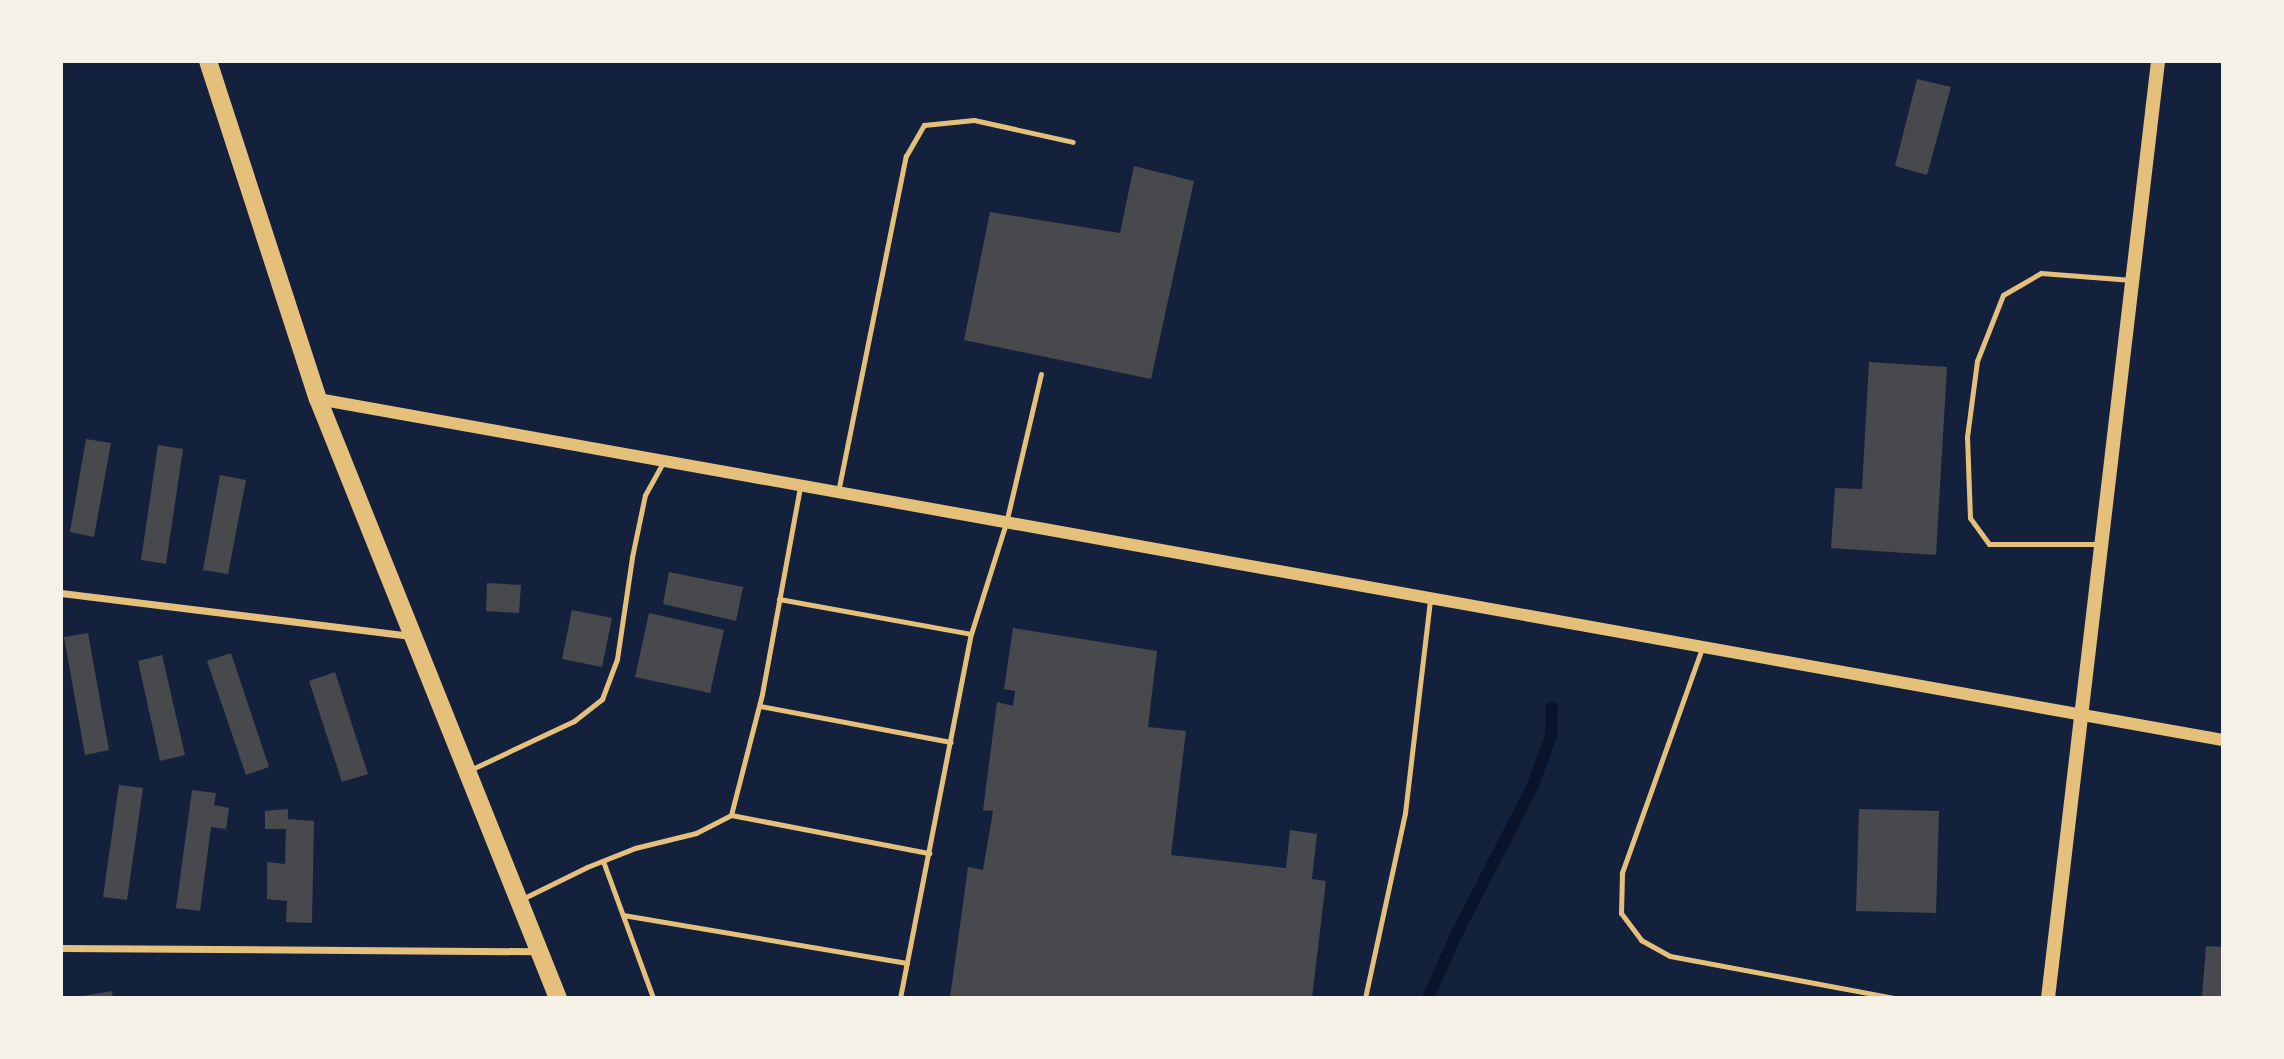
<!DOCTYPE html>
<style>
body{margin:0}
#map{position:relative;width:2284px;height:1059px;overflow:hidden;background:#14213d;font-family:"PT Sans Narrow",sans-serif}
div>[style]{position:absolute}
.stream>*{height:12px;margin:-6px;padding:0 6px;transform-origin:6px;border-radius:6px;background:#0b132b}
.building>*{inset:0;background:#48494c}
.service>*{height:5px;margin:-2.5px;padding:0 2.5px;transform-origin:2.5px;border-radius:2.5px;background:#e5c07b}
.minor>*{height:7px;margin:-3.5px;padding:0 3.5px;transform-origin:3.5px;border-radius:3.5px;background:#e5c07b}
.tertiary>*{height:12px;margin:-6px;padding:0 6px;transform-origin:6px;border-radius:6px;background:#e5c07b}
.secondary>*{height:14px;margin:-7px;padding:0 7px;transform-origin:7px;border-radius:7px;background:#e5c07b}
.primary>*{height:18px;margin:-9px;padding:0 9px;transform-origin:9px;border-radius:9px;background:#e5c07b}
span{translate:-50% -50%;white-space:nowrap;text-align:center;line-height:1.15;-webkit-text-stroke:5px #f6f1e7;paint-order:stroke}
.frame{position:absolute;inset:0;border:63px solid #f6f1e7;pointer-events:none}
</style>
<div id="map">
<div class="stream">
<i style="left:1428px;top:998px;width:71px;rotate:-66deg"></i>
<i style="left:1457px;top:933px;width:163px;rotate:-62.7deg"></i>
<i style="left:1532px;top:788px;width:56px;rotate:-70.3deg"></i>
<i style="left:1551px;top:735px;width:28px;rotate:-88deg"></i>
</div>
<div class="building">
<i style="clip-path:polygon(1917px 79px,1951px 87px,1927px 175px,1895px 166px)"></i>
<i style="clip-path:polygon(1134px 166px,1194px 181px,1151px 379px,964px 340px,990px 212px,1120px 233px)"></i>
<i style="clip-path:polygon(1869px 362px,1947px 367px,1936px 555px,1831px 548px,1835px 488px,1862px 489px)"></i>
<i style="clip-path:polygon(86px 439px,111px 443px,94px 537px,70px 532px)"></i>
<i style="clip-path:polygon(158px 445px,183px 449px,166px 564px,141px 560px)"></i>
<i style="clip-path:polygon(220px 475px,246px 480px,228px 574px,203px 570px)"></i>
<i style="clip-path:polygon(669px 572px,743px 587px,736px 621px,663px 604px)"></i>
<i style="clip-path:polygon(487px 583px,521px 585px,519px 613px,486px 611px)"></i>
<i style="clip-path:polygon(572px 610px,612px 618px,602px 667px,562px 659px)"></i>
<i style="clip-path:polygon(649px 613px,724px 630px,710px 693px,635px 677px)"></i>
<i style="clip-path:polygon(1013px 628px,1157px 651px,1148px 727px,1186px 731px,1171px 855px,1286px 868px,1290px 830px,1317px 834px,1312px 879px,1326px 881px,1312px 998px,950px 998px,968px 867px,983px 870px,993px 811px,983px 810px,997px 702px,1013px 706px,1015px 691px,1004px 689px)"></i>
<i style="clip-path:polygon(88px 633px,109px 750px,85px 755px,64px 637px)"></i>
<i style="clip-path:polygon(231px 653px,269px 767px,246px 775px,207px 661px)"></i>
<i style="clip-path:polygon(162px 655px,185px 755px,160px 761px,138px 661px)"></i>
<i style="clip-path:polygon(335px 672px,368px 774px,342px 782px,309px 681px)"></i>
<i style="clip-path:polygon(119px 785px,143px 788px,127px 900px,103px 897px)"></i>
<i style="clip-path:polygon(192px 790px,216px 793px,214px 805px,229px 808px,226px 829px,211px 827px,200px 911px,176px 908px)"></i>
<i style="clip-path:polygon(288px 809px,288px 819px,314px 821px,312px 923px,286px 922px,287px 901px,267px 899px,267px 862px,285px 864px,286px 829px,265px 829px,265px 811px)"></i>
<i style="clip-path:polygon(1859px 809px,1939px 811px,1936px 913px,1856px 911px)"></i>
<i style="clip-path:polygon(2206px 946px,2223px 947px,2223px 998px,2202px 996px)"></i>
<i style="clip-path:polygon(112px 991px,113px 998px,82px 998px,82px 996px)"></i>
</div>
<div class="service">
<i style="left:838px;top:492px;width:343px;rotate:-78.6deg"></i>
<i style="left:906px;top:156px;width:36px;rotate:-60deg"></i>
<i style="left:924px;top:125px;width:50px;rotate:-5.7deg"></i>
<i style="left:974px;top:120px;width:101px;rotate:12.5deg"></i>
<i style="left:2101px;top:544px;width:112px;rotate:180deg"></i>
<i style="left:1989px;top:544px;width:32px;rotate:-126deg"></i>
<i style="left:1970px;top:518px;width:81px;rotate:-92.1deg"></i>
<i style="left:1967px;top:437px;width:77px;rotate:-82.5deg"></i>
<i style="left:1977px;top:361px;width:71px;rotate:-68.5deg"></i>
<i style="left:2003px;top:295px;width:44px;rotate:-30.1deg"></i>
<i style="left:2041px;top:273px;width:91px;rotate:4.4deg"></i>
<i style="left:779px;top:599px;width:195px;rotate:10.3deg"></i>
<i style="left:1702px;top:648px;width:239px;rotate:109.6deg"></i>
<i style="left:1622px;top:873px;width:40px;rotate:91.4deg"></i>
<i style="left:1621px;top:913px;width:34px;rotate:53deg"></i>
<i style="left:1641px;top:940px;width:33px;rotate:29deg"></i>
<i style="left:1670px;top:956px;width:229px;rotate:10.6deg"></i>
<i style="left:760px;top:706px;width:194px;rotate:10.7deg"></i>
<i style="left:470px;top:770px;width:115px;rotate:-25.2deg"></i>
<i style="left:574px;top:721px;width:36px;rotate:-38deg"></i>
<i style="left:602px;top:699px;width:43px;rotate:-69.4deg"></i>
<i style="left:617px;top:659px;width:103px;rotate:-81.6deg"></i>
<i style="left:632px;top:557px;width:63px;rotate:-78.2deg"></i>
<i style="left:645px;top:495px;width:37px;rotate:-61deg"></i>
<i style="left:731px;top:815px;width:202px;rotate:10.9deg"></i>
<i style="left:603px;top:861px;width:146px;rotate:69.9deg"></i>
<i style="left:522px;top:899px;width:72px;rotate:-26.2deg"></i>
<i style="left:587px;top:867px;width:52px;rotate:-21.6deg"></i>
<i style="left:635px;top:848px;width:63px;rotate:-13.8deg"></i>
<i style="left:696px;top:833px;width:39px;rotate:-27deg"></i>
<i style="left:731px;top:815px;width:125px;rotate:-75.6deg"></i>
<i style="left:762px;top:694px;width:211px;rotate:-79.6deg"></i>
<i style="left:623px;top:915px;width:288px;rotate:9.6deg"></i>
<i style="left:900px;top:998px;width:371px;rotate:-79deg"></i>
<i style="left:971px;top:634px;width:116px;rotate:-72.5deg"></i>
<i style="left:1006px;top:523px;width:153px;rotate:-76.8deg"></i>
<i style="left:1365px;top:998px;width:189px;rotate:-77.8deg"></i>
<i style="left:1405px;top:813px;width:215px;rotate:-83.3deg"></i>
</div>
<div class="minor">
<i style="left:61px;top:593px;width:355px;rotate:7deg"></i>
<i style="left:61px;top:948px;width:478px;rotate:0.4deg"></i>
</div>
<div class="tertiary">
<i style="left:318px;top:399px;width:1935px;rotate:10.15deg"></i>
</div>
<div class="secondary">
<i style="left:2048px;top:998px;width:943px;rotate:-83.3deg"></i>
</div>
<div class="primary">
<i style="left:208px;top:61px;width:355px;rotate:72deg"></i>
<i style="left:318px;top:399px;width:645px;rotate:68.17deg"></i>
</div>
<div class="frame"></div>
</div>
